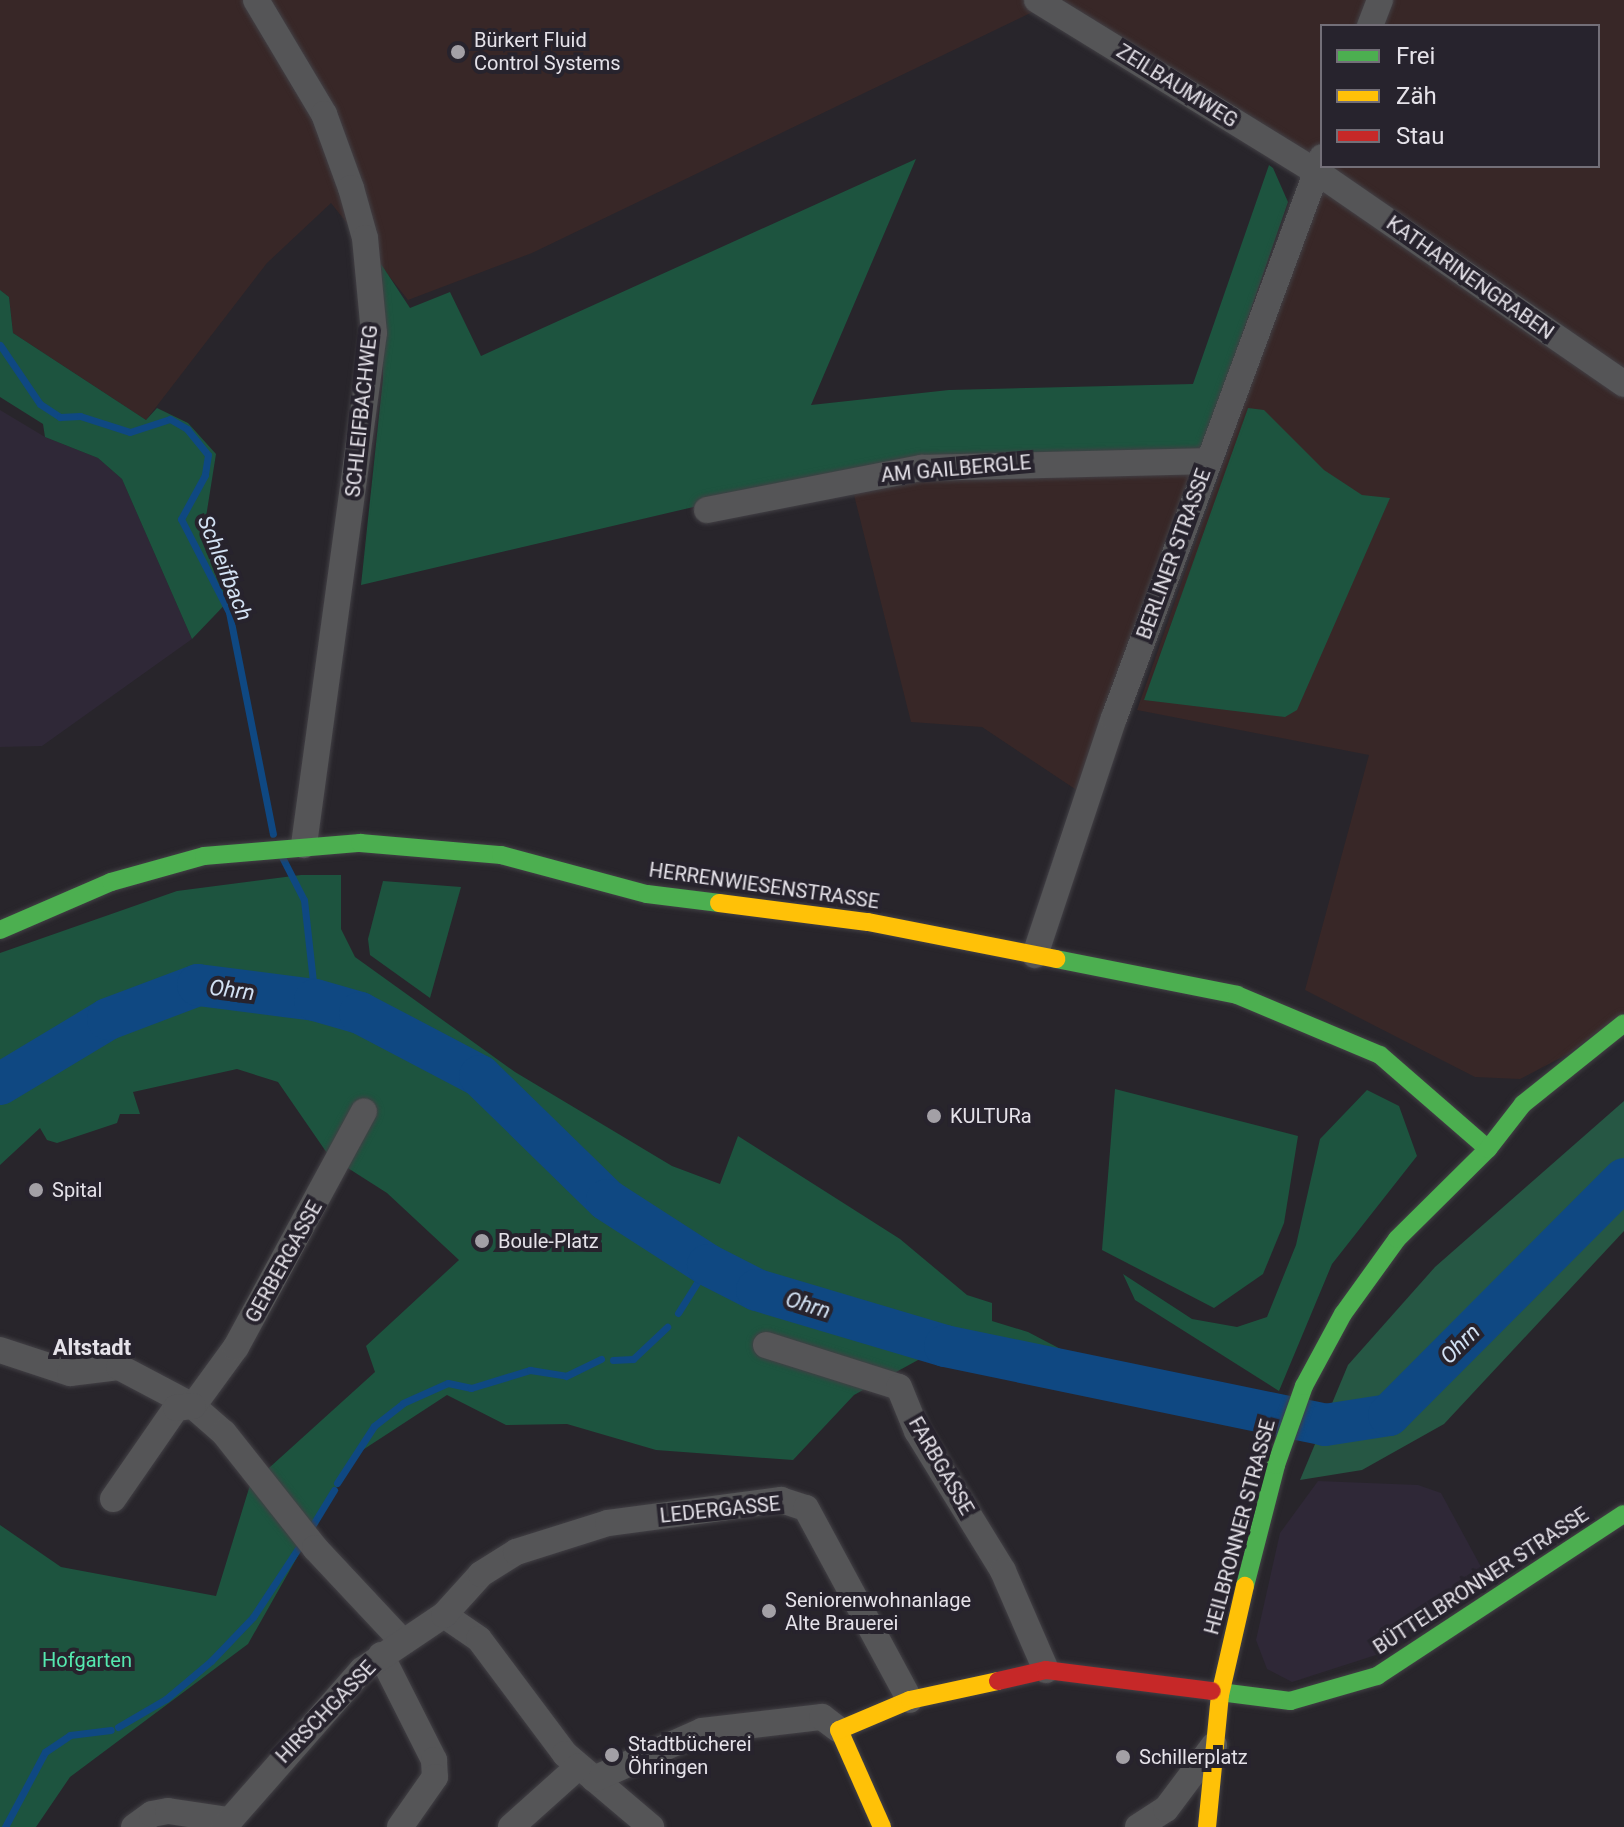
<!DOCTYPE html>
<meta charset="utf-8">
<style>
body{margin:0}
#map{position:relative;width:1624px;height:1827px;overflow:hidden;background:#28252b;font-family:Roboto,sans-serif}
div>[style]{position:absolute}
.commercial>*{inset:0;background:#2f2837}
.industrial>*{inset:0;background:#382727}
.green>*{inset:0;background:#1d543f}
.forest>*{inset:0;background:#265744}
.stream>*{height:7px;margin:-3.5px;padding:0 3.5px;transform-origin:3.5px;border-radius:3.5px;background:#0f4882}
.river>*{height:42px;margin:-21px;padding:0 21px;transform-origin:21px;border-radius:21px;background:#0f4882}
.roads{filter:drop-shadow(0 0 2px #424045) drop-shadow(0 0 2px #424045)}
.street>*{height:26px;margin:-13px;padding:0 13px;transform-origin:13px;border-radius:13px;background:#555557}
.fast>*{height:18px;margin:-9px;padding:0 9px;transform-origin:9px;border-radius:9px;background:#4caf50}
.slow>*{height:18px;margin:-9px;padding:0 9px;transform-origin:9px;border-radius:9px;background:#ffc107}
.jam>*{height:18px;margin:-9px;padding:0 9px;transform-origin:9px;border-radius:9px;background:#c62828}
.dots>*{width:22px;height:22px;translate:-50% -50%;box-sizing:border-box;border:4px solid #27232d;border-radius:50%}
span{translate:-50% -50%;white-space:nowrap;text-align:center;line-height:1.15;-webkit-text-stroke:8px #27232d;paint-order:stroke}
.poi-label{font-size:20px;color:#e5e2e9}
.left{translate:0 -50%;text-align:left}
.street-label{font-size:20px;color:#e5e2e9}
.park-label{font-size:20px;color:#55e8af}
.water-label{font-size:22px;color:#d3e2f4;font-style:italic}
.neighbourhood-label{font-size:22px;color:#e5e2e9;font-weight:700}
.legend{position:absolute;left:1320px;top:24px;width:280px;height:144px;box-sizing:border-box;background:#27232d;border:2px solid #736f78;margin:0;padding:10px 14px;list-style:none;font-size:24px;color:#e5e2e9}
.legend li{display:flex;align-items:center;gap:16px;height:40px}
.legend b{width:40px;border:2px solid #736f78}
</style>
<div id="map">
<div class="commercial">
<i style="clip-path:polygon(0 410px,45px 437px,98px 458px,122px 479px,192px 639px,42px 746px,0 747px)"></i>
<i style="clip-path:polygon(1318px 1481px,1418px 1485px,1441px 1493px,1487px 1578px,1376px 1655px,1292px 1682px,1267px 1669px,1256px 1640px,1280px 1533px)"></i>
</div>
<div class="industrial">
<i style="clip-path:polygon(evenodd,0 0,1624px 0,1624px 1013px,1568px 1054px,1520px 1079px,1475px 1077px,1305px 990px,1369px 755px,1137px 710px,1244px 405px,1316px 172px,1047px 5px,532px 253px,408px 300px,331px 203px,267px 263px,146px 420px,13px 333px,9px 297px,0 290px,0 0,1322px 26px,1598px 26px,1598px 166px,1322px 166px,1322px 26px)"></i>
<i style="clip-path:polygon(1192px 472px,1078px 791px,982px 727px,911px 722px,850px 479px)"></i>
</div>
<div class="green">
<i style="clip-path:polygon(916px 159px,811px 405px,949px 390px,1193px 384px,1269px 165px,1273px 168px,1288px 202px,1202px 451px,817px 478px,361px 585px,383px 378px,381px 264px,410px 308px,450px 292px,481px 356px)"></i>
<i style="clip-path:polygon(0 290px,9px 297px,13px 333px,146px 420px,157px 408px,188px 423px,216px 454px,206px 517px,235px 594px,192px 639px,122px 479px,98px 458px,45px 437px,43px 424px,0 397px)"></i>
<i style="clip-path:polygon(1248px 408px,1264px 410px,1324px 470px,1362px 495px,1390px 498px,1297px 710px,1285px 717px,1144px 700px)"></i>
<i style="clip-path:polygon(301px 875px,341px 875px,341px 929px,355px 957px,515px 1072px,672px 1166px,720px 1184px,738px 1136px,900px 1239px,967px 1295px,992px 1303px,992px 1321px,1028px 1332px,1074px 1356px,1064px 1381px,929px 1354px,854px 1395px,793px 1460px,656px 1450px,567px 1424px,506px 1425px,447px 1395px,355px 1455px,248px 1644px,70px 1777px,36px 1827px,0 1827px,0 1525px,61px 1567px,216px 1596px,250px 1485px,375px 1372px,366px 1346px,459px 1260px,387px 1193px,329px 1156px,278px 1082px,237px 1069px,133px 1092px,140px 1114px,120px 1114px,117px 1123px,57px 1143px,47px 1140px,40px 1128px,0 1165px,0 953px,177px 891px)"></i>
<i style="clip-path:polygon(383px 881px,461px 887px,430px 998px,370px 955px,368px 939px)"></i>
<i style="clip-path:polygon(1115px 1089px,1298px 1136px,1284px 1223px,1263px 1274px,1214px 1308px,1102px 1250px)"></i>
<i style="clip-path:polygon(1367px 1090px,1399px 1106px,1417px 1156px,1332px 1264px,1279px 1391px,1135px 1300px,1123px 1274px,1192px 1319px,1237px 1327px,1267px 1317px,1296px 1245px,1320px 1139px)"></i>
</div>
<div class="forest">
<i style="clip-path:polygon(1624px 1101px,1624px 1231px,1444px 1424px,1362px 1470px,1300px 1480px,1348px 1365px,1435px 1267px)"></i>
</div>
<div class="stream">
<i style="left:0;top:345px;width:71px;rotate:55.9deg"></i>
<i style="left:40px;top:404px;width:24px;rotate:33deg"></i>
<i style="left:60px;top:417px;width:20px;rotate:-3deg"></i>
<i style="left:80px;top:416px;width:52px;rotate:17.7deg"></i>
<i style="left:130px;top:432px;width:42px;rotate:-18deg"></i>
<i style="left:170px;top:419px;width:20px;rotate:30deg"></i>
<i style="left:187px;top:429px;width:33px;rotate:51deg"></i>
<i style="left:208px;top:455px;width:20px;rotate:99deg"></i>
<i style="left:205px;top:475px;width:50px;rotate:118.6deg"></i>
<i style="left:181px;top:519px;width:105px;rotate:62.7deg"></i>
<i style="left:229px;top:612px;width:226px;rotate:78.8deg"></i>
<i style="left:282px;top:857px;width:48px;rotate:62.9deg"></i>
<i style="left:304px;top:900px;width:101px;rotate:83.7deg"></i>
<i style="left:678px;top:1313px;width:57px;rotate:-58deg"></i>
<i style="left:613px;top:1360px;width:20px;rotate:-3deg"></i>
<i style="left:633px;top:1359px;width:47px;rotate:-43.3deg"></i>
<i style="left:337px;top:1483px;width:68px;rotate:-57deg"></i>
<i style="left:374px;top:1426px;width:37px;rotate:-38deg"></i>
<i style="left:403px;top:1403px;width:49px;rotate:-24deg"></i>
<i style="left:448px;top:1383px;width:24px;rotate:12deg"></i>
<i style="left:471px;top:1388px;width:62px;rotate:-17deg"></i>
<i style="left:530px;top:1370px;width:36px;rotate:9deg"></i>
<i style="left:566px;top:1376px;width:39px;rotate:-26deg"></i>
<i style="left:309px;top:1531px;width:48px;rotate:-58.6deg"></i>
<i style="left:118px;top:1727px;width:56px;rotate:-30.3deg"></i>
<i style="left:166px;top:1699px;width:59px;rotate:-40.2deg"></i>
<i style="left:211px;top:1661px;width:61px;rotate:-46.3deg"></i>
<i style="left:253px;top:1617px;width:91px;rotate:-56.7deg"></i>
<i style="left:5px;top:1827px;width:85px;rotate:-61.9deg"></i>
<i style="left:45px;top:1752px;width:30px;rotate:-34deg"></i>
<i style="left:70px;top:1735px;width:41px;rotate:-7deg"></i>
</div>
<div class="river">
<i style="left:0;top:1084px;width:126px;rotate:-31deg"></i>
<i style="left:108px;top:1019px;width:96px;rotate:-20.7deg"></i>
<i style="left:198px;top:985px;width:118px;rotate:7.3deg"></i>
<i style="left:315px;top:1000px;width:47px;rotate:16.1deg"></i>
<i style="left:360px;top:1013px;width:136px;rotate:27.7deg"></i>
<i style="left:480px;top:1076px;width:177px;rotate:44.3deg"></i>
<i style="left:607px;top:1200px;width:120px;rotate:32.8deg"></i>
<i style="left:708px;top:1265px;width:55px;rotate:27deg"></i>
<i style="left:757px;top:1290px;width:196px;rotate:16.6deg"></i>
<i style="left:945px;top:1346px;width:388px;rotate:11.7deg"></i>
<i style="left:1325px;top:1425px;width:65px;rotate:-8.9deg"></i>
<i style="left:1389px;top:1415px;width:333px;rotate:-45.1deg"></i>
</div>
<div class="roads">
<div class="street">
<i style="left:256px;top:0;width:133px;rotate:59.2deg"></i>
<i style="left:324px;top:114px;width:79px;rotate:70deg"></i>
<i style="left:351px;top:188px;width:52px;rotate:74.4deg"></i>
<i style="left:365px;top:238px;width:95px;rotate:84.6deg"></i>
<i style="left:374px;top:333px;width:517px;rotate:97.79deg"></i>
<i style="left:1037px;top:0;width:329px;rotate:31.6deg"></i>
<i style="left:1317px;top:172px;width:373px;rotate:34.6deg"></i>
<i style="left:1370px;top:26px;width:28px;rotate:-69deg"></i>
<i style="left:707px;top:510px;width:219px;rotate:-11.1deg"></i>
<i style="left:922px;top:468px;width:287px;rotate:-1.4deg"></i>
<i style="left:1035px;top:955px;width:250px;rotate:-71.6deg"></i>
<i style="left:1114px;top:718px;width:598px;rotate:-69.66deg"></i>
<i style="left:766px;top:1345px;width:139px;rotate:17.5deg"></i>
<i style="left:899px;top:1387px;width:48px;rotate:67.8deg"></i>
<i style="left:917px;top:1431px;width:164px;rotate:58.4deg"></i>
<i style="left:1003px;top:1571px;width:108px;rotate:66.5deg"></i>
<i style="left:0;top:1350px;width:74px;rotate:18.2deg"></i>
<i style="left:70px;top:1373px;width:49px;rotate:-7deg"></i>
<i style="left:119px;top:1367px;width:84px;rotate:27.8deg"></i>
<i style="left:193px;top:1406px;width:41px;rotate:41.1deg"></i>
<i style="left:224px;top:1433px;width:147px;rotate:51.6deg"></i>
<i style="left:315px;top:1548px;width:127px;rotate:46.9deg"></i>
<i style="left:193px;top:1406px;width:73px;rotate:-53.9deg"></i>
<i style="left:236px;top:1347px;width:268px;rotate:-61.5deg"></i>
<i style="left:113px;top:1499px;width:111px;rotate:-55.3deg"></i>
<i style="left:176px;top:1408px;width:17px;rotate:-7deg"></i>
<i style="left:444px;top:1615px;width:42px;rotate:34.4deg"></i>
<i style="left:479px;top:1639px;width:144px;rotate:53.2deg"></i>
<i style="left:565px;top:1754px;width:113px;rotate:40.3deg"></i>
<i style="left:381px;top:1655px;width:118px;rotate:63.2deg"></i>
<i style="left:434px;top:1760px;width:17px;rotate:87deg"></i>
<i style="left:435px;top:1777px;width:61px;rotate:125deg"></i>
<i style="left:594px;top:1779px;width:118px;rotate:-24deg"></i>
<i style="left:702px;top:1731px;width:121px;rotate:-6.7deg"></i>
<i style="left:822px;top:1717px;width:21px;rotate:37deg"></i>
<i style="left:134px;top:1827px;width:22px;rotate:-36deg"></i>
<i style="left:152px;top:1814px;width:16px;rotate:-11deg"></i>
<i style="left:168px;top:1811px;width:61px;rotate:8.5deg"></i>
<i style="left:224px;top:1827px;width:209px;rotate:-48.7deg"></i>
<i style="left:362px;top:1670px;width:99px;rotate:-33.9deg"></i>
<i style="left:444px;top:1615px;width:55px;rotate:-47.9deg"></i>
<i style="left:481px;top:1574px;width:41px;rotate:-32.2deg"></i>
<i style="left:516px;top:1552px;width:96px;rotate:-17.5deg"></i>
<i style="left:608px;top:1523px;width:175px;rotate:-7.6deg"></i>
<i style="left:781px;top:1500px;width:26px;rotate:18deg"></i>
<i style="left:806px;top:1508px;width:218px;rotate:61.6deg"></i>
<i style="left:511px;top:1827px;width:91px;rotate:-41.9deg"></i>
<i style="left:1138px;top:1827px;width:33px;rotate:-33deg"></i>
<i style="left:1166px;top:1809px;width:80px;rotate:-53.1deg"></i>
</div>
<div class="fast">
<i style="left:0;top:930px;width:121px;rotate:-23.4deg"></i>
<i style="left:111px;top:882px;width:97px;rotate:-15.6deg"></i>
<i style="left:204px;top:856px;width:157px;rotate:-4.8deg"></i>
<i style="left:360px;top:843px;width:142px;rotate:4.9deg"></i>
<i style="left:501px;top:855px;width:151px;rotate:15deg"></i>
<i style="left:647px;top:894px;width:73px;rotate:7.1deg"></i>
<i style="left:1056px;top:959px;width:185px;rotate:11.2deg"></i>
<i style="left:1237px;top:995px;width:155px;rotate:22.8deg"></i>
<i style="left:1380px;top:1055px;width:143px;rotate:41deg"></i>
<i style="left:1245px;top:1586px;width:125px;rotate:-75.6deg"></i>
<i style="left:1276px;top:1465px;width:84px;rotate:-70.5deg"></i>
<i style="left:1304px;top:1386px;width:82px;rotate:-61.6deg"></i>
<i style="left:1343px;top:1314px;width:92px;rotate:-54.2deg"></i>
<i style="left:1397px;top:1239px;width:128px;rotate:-44.7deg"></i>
<i style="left:1488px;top:1149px;width:57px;rotate:-52.1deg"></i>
<i style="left:1523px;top:1104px;width:129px;rotate:-38.7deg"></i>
<i style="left:1212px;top:1691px;width:79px;rotate:7.3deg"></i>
<i style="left:1290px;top:1701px;width:91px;rotate:-16deg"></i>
<i style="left:1377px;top:1676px;width:295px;rotate:-33.3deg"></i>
</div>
<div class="slow">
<i style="left:719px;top:903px;width:150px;rotate:7.3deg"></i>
<i style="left:868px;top:922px;width:192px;rotate:11.1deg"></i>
<i style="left:882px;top:1827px;width:106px;rotate:-113.9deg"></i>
<i style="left:839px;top:1730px;width:77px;rotate:-22.9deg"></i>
<i style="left:910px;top:1700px;width:90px;rotate:-12.2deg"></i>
<i style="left:1207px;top:1827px;width:133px;rotate:-84.4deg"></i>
<i style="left:1220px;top:1695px;width:112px;rotate:-77.1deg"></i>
</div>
<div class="jam">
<i style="left:998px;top:1681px;width:49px;rotate:-12.9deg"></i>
<i style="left:1046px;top:1670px;width:167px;rotate:7.2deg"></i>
</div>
</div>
<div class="dots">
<i style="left:458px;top:52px;background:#a3a0a6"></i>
<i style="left:934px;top:1116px;background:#a3a0a6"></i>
<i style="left:36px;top:1190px;background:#a3a0a6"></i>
<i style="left:482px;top:1241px;background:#a3a0a6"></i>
<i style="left:769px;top:1611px;background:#a3a0a6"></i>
<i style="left:612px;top:1755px;background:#a3a0a6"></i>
<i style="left:1123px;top:1757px;background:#a3a0a6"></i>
</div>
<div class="poi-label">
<span class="left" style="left:474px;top:52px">Bürkert Fluid<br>Control Systems</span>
<span class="left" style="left:950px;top:1116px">KULTURa</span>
<span class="left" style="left:52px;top:1190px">Spital</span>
<span class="left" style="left:498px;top:1241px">Boule-Platz</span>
<span class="left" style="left:785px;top:1612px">Seniorenwohnanlage<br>Alte Brauerei</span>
<span class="left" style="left:628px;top:1756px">Stadtbücherei<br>Öhringen</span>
<span class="left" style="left:1139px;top:1757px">Schillerplatz</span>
</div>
<div class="street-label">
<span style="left:1177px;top:86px;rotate:32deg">ZEILBAUMWEG</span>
<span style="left:1470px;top:278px;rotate:35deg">KATHARINENGRABEN</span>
<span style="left:362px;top:411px;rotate:-84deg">SCHLEIFBACHWEG</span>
<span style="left:956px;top:469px;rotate:-5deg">AM GAILBERGLE</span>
<span style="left:1174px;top:554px;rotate:-70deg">BERLINER STRASSE</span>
<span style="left:764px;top:886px;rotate:8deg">HERRENWIESENSTRASSE</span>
<span style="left:284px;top:1262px;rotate:-61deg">GERBERGASSE</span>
<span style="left:941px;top:1466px;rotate:60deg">FARBGASSE</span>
<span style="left:720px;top:1510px;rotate:-6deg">LEDERGASSE</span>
<span style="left:1240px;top:1527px;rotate:-75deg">HEILBRONNER STRASSE</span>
<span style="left:1481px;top:1581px;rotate:-33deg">BÜTTELBRONNER STRASSE</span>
<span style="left:326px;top:1712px;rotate:-46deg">HIRSCHGASSE</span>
</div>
<div class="park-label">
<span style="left:87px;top:1660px">Hofgarten</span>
</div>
<div class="water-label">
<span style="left:225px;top:568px;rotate:68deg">Schleifbach</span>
<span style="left:232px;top:990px;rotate:7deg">Ohrn</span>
<span style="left:808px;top:1305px;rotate:17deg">Ohrn</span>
<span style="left:1460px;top:1344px;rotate:-45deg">Ohrn</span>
</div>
<div class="neighbourhood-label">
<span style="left:92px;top:1348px">Altstadt</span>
</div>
<ul class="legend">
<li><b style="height:10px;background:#4caf50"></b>Frei</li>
<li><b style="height:10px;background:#ffc107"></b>Zäh</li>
<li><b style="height:10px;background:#c62828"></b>Stau</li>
</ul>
</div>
